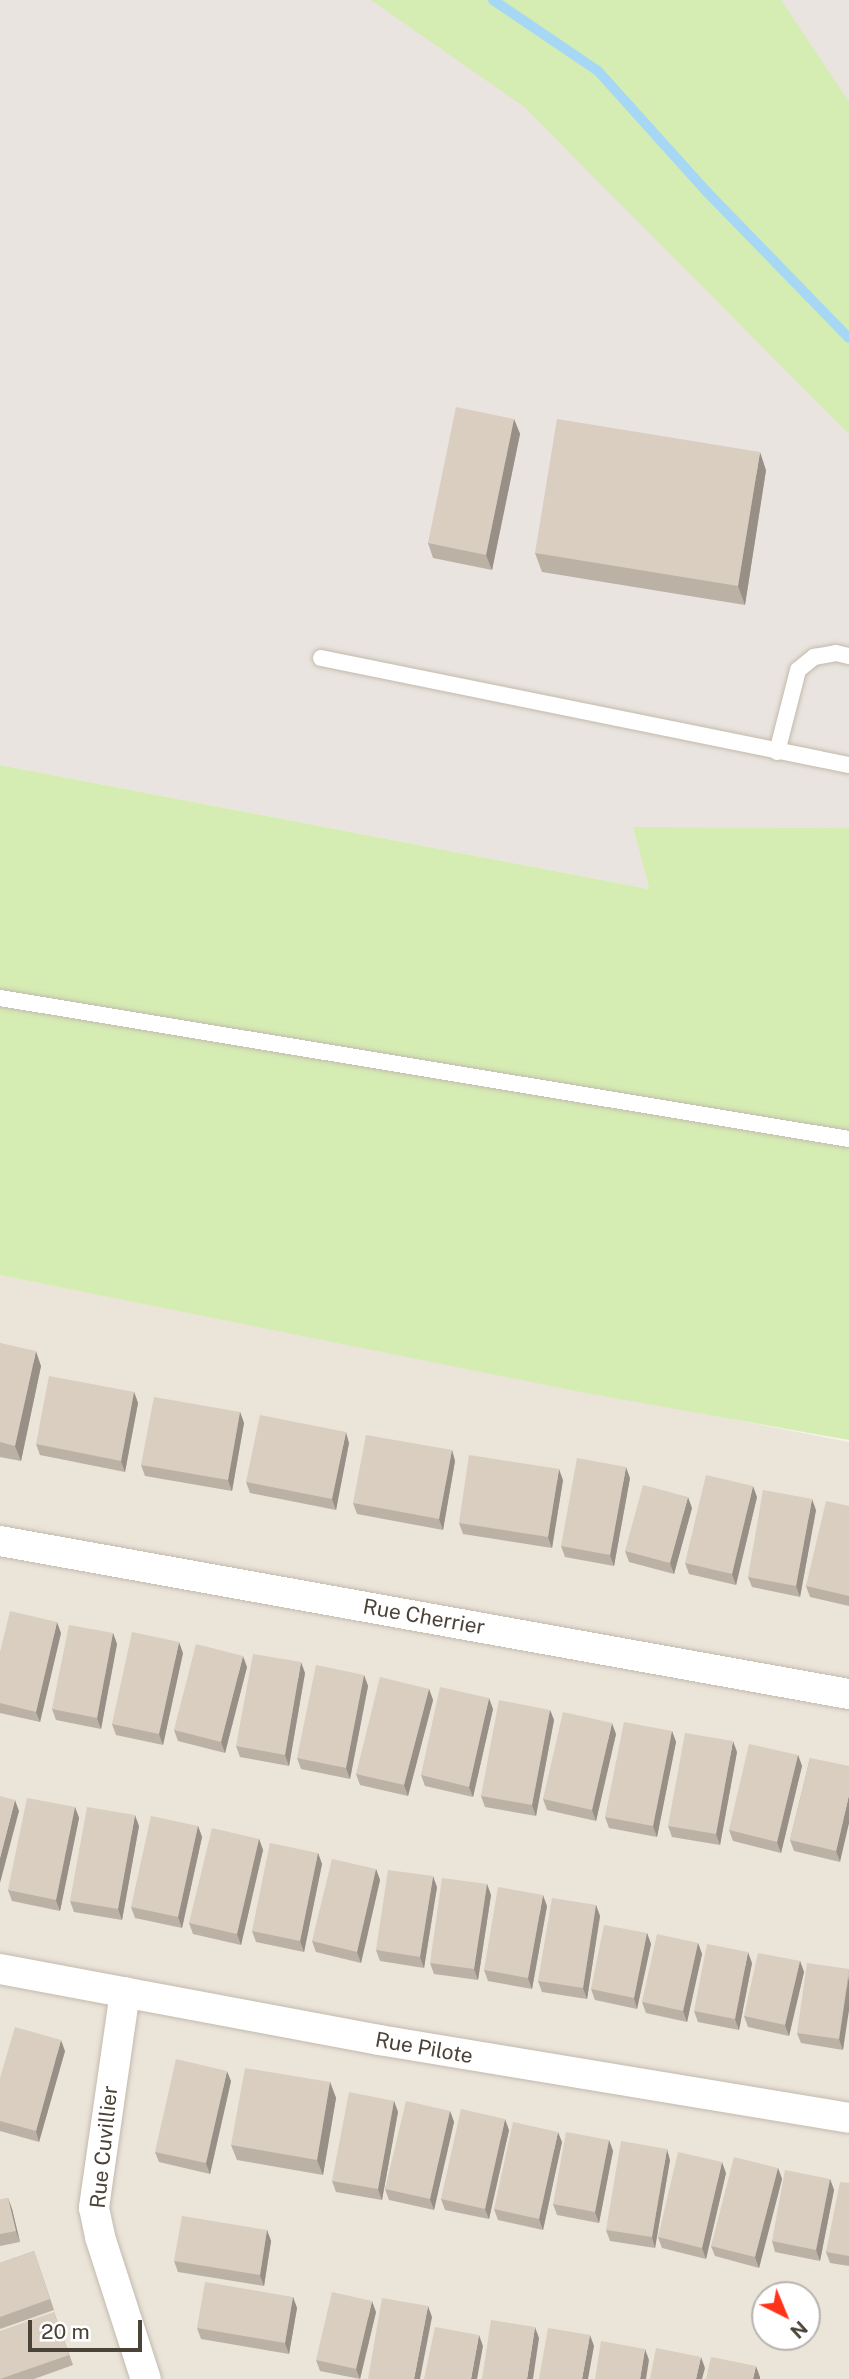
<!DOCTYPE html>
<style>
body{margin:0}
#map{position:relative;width:849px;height:2379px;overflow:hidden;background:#f6f3eb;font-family:"Public Sans",sans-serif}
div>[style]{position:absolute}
.residential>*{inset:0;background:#ebe4d9}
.industrial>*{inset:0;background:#e9e4df}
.green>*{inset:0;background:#d5ecb3}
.stream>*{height:10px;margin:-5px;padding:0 5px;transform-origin:5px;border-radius:5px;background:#a6d8f5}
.roads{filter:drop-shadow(0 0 2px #c3baad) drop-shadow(0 0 2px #c3baad)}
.lane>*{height:16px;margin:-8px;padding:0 8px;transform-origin:8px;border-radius:8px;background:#fff}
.street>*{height:30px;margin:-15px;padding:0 15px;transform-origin:15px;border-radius:15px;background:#fff}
.wall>*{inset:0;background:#bbb1a5}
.shaded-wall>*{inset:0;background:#989086}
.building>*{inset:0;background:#d9cec0}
span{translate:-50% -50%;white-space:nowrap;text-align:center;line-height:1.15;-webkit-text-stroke:5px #fff;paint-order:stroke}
.street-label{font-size:21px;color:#4c4338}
.north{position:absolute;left:751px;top:2281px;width:70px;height:70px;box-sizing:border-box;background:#fff;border:2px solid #b7b4af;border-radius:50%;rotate:137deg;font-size:19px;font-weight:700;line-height:28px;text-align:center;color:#4c4338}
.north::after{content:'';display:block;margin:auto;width:24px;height:32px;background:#ff331a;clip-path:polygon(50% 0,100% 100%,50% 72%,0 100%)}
.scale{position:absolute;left:28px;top:2320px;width:114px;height:32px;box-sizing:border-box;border:4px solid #4c4338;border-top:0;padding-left:9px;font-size:21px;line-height:24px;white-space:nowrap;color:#4c4338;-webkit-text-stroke:5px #fff;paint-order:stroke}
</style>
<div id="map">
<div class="residential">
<i style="clip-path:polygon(evenodd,0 1275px,849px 1442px,849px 2379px,0 2379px,0 1275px,765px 2295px,807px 2295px,807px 2337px,765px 2337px,765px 2295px)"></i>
</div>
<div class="industrial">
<i style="clip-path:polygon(0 0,849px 0,849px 828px,633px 827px,649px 889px,0 765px)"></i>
</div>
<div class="green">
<i style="clip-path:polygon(371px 0,781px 0,849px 102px,849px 434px,523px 106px)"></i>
<i style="clip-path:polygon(0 765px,649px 889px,633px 827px,849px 828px,849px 1440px,581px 1392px,0 1275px)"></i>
</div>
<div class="stream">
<i style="left:493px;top:0;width:127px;rotate:34.1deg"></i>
<i style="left:598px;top:71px;width:161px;rotate:48deg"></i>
<i style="left:706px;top:191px;width:205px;rotate:45.8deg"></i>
</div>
<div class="roads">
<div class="lane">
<i style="left:321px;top:658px;width:539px;rotate:11.46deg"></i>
<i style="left:777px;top:752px;width:85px;rotate:-75.6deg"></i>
<i style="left:798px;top:670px;width:21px;rotate:-39deg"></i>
<i style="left:814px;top:657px;width:22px;rotate:-10deg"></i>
<i style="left:836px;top:653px;width:13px;rotate:13deg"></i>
<i style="left:0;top:998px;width:861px;rotate:9.43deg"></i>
</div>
<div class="street">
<i style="left:0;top:1541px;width:863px;rotate:10.22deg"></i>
<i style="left:0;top:1969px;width:386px;rotate:10.6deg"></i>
<i style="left:379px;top:2040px;width:476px;rotate:9.4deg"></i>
<i style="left:125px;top:1992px;width:218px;rotate:98.2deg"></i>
<i style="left:94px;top:2208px;width:30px;rotate:78deg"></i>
<i style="left:100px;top:2237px;width:149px;rotate:72.1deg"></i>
</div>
</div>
<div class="wall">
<i style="clip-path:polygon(514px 419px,520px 434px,492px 570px,433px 558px,428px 543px)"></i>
<i style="clip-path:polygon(766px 470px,745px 605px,542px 572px,535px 553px)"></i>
<i style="clip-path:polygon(0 1343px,41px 1366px,21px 1461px,0 1457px)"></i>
<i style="clip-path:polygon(134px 1392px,138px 1403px,125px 1472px,40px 1455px,36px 1444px)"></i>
<i style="clip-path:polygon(240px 1412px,244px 1423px,232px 1491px,145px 1476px,141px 1465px)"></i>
<i style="clip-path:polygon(349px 1443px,336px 1510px,250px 1493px,246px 1482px)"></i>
<i style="clip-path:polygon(452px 1450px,455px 1461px,443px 1530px,357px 1514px,353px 1503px)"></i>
<i style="clip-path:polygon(630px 1478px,614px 1566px,565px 1557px,561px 1546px)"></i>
<i style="clip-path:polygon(563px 1480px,552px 1548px,463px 1534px,459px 1523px)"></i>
<i style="clip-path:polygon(757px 1497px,736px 1585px,689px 1574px,685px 1563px)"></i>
<i style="clip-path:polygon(849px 1506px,849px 1606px,810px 1597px,806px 1586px)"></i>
<i style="clip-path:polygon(692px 1508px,674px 1574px,629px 1562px,625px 1551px)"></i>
<i style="clip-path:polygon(816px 1510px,800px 1597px,752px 1587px,748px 1577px)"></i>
<i style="clip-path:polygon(61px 1633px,40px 1722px,0 1713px,0 1652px)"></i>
<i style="clip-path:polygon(113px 1633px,117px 1644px,101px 1729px,56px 1720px,52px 1709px)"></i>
<i style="clip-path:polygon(183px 1653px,163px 1745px,116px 1735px,112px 1724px)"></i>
<i style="clip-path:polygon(247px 1667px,225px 1753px,178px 1741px,174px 1730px)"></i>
<i style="clip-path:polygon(305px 1673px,289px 1766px,240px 1757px,236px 1746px)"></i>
<i style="clip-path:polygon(364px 1675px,368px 1686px,350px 1779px,301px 1769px,297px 1758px)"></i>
<i style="clip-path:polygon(429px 1689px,433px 1700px,408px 1796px,360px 1785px,356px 1774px)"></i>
<i style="clip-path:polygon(493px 1709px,473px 1797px,425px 1786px,421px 1775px)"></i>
<i style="clip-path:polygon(550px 1710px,554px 1720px,536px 1816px,485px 1807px,481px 1796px)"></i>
<i style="clip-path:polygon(672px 1731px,676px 1742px,657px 1837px,609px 1828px,605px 1817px)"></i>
<i style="clip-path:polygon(616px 1734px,596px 1821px,547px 1810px,543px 1799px)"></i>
<i style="clip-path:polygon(737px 1752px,720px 1845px,672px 1837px,668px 1826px)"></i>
<i style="clip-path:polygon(798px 1755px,802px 1766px,781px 1853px,733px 1841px,729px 1830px)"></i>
<i style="clip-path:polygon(810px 1758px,840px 1862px,794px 1851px,790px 1840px)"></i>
<i style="clip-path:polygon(75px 1807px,79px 1818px,60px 1911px,12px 1901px,8px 1890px)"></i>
<i style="clip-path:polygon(139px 1826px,122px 1920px,74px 1912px,70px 1901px)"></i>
<i style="clip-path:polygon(198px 1826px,202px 1837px,182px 1928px,135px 1918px,131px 1907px)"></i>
<i style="clip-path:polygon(259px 1839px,263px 1850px,241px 1945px,193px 1934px,189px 1923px)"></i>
<i style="clip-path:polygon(318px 1853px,322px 1864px,304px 1952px,256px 1942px,252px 1931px)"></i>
<i style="clip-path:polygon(376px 1869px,380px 1880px,361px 1963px,316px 1952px,312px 1941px)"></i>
<i style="clip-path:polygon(487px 1884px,491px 1895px,478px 1980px,434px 1974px,430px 1963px)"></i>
<i style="clip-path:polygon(437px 1887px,424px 1968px,380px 1961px,376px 1950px)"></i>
<i style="clip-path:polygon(596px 1905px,600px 1916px,587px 1999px,542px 1992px,538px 1981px)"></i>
<i style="clip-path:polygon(547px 1906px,532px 1989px,488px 1981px,484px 1970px)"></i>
<i style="clip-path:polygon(647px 1933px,651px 1944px,637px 2009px,595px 2000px,591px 1989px)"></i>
<i style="clip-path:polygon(698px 1943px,702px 1954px,687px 2022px,646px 2013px,642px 2002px)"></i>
<i style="clip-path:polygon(800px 1961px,804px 1972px,789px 2036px,748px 2027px,744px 2016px)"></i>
<i style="clip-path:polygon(752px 1963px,739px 2030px,698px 2022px,694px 2011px)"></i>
<i style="clip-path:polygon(849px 1969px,843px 2050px,801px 2043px,797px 2033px)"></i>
<i style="clip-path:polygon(65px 2051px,39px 2142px,0 2131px,0 2078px)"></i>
<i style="clip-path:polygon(231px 2081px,210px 2174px,159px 2162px,155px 2152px)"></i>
<i style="clip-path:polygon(330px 2082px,336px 2098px,323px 2175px,237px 2160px,231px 2145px)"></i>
<i style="clip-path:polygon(394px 2101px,398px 2112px,382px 2200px,336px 2192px,332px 2181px)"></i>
<i style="clip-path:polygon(450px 2111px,454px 2122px,434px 2210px,389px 2200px,385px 2189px)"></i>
<i style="clip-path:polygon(509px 2130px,489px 2219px,445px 2210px,441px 2199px)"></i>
<i style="clip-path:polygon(609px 2140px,613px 2151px,599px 2223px,557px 2215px,553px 2204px)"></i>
<i style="clip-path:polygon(562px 2142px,543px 2230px,498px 2220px,494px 2209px)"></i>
<i style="clip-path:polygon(670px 2160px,655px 2248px,610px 2241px,606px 2230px)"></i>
<i style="clip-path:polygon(778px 2168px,782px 2179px,759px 2268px,715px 2256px,711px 2246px)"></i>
<i style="clip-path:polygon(726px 2173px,706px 2259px,662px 2248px,658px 2237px)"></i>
<i style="clip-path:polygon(830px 2179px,834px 2190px,820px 2261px,775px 2252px,772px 2241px)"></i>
<i style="clip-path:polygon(849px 2183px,849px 2266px,830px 2263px,826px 2252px)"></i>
<i style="clip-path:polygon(8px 2198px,12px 2209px,20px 2242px,0 2246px,0 2200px)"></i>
<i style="clip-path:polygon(267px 2230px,271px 2241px,264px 2286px,178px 2272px,174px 2261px)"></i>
<i style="clip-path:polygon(34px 2251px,54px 2310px,0 2329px,0 2263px)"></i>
<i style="clip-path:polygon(293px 2297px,297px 2308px,289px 2354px,201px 2339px,197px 2328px)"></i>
<i style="clip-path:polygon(54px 2312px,73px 2365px,34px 2379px,0 2379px)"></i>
<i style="clip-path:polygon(376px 2312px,360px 2379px,320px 2371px,316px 2360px)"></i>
</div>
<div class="shaded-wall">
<i style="clip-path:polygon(514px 419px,520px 434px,492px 570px,486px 555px)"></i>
<i style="clip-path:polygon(760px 452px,766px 470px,745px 605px,738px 586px)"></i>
<i style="clip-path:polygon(36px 1351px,41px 1366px,21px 1461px,15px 1446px)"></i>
<i style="clip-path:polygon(134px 1392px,138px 1403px,125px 1472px,121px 1461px)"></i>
<i style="clip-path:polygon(240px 1412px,244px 1423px,232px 1491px,228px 1480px)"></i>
<i style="clip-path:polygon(346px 1432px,349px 1443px,336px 1510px,332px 1499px)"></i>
<i style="clip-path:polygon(452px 1450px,455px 1461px,443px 1530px,439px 1519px)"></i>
<i style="clip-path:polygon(626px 1467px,630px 1478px,614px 1566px,610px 1555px)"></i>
<i style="clip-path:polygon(559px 1469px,563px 1480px,552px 1548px,548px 1537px)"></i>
<i style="clip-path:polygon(753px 1486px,757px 1497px,736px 1585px,732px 1574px)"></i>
<i style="clip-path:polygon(688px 1497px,692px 1508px,674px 1574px,670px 1563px)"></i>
<i style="clip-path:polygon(812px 1499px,816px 1510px,800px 1597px,796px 1586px)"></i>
<i style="clip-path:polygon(57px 1622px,61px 1633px,40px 1722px,36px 1712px)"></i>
<i style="clip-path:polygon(113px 1633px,117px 1644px,101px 1729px,97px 1718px)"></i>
<i style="clip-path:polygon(179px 1642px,183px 1653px,163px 1745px,159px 1734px)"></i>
<i style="clip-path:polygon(243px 1656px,247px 1667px,225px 1753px,221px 1742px)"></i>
<i style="clip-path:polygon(301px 1662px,305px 1673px,289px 1766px,285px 1755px)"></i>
<i style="clip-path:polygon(364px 1675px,368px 1686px,350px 1779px,346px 1768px)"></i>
<i style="clip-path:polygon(429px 1689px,433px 1700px,408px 1796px,404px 1785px)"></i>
<i style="clip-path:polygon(489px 1698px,493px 1709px,473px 1797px,469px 1787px)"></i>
<i style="clip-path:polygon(550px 1710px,554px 1720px,536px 1816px,532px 1805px)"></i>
<i style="clip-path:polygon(612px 1723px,616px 1734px,596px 1821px,592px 1810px)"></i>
<i style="clip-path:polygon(672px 1731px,676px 1742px,657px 1837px,653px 1826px)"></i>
<i style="clip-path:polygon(733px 1741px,737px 1752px,720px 1845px,716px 1834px)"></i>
<i style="clip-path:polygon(798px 1755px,802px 1766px,781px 1853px,777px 1842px)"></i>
<i style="clip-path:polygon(849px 1795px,849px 1823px,840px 1862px,836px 1851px)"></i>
<i style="clip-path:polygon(15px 1800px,19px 1811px,0 1883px,0 1858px)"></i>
<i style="clip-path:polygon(75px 1807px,79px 1818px,60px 1911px,56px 1900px)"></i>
<i style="clip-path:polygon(135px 1815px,139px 1826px,122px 1920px,118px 1909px)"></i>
<i style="clip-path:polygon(198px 1826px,202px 1837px,182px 1928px,178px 1917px)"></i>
<i style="clip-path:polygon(259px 1839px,263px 1850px,241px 1945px,237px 1934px)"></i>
<i style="clip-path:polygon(318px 1853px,322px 1864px,304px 1952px,300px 1941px)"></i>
<i style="clip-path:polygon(376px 1869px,380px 1880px,361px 1963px,357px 1952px)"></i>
<i style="clip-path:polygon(433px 1876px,437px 1887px,424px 1968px,420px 1957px)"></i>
<i style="clip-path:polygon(487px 1884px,491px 1895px,478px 1980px,474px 1969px)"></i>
<i style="clip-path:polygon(543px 1895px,547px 1906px,532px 1989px,528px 1978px)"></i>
<i style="clip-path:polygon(596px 1905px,600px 1916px,587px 1999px,583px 1988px)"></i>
<i style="clip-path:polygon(647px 1933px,651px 1944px,637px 2009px,634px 1998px)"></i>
<i style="clip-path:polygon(698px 1943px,702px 1954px,687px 2022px,683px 2011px)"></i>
<i style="clip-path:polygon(748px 1952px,752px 1963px,739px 2030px,735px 2019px)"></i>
<i style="clip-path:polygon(800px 1961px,804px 1972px,789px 2036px,785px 2025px)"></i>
<i style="clip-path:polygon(849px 1975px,849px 2010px,843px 2050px,839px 2039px)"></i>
<i style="clip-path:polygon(61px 2040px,65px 2051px,39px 2142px,36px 2131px)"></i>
<i style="clip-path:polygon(227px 2071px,231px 2081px,210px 2174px,206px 2163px)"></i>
<i style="clip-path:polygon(330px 2082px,336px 2098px,323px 2175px,317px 2160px)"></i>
<i style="clip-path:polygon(394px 2101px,398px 2112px,382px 2200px,378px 2189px)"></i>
<i style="clip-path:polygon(450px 2111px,454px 2122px,434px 2210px,430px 2199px)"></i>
<i style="clip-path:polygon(505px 2119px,509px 2130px,489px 2219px,485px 2209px)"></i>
<i style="clip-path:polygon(558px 2132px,562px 2142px,543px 2230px,539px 2219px)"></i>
<i style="clip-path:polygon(609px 2140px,613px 2151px,599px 2223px,595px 2212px)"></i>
<i style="clip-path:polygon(667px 2149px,670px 2160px,655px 2248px,652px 2237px)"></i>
<i style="clip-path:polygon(722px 2162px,726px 2173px,706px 2259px,702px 2248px)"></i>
<i style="clip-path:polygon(778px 2168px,782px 2179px,759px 2268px,755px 2257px)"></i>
<i style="clip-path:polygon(830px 2179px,834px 2190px,820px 2261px,816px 2250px)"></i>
<i style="clip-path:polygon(8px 2198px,12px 2209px,20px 2242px,16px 2231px)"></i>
<i style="clip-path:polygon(267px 2230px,271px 2241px,264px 2286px,260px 2275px)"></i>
<i style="clip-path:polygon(293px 2297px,297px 2308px,289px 2354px,285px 2343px)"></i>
<i style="clip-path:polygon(372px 2301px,376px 2312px,360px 2379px,356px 2369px)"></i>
<i style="clip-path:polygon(428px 2306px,432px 2317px,420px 2379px,414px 2379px)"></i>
<i style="clip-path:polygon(535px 2327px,539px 2338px,533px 2379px,527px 2379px)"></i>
<i style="clip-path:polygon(479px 2335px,483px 2346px,477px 2379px,471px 2379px)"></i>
<i style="clip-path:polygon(590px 2335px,594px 2346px,588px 2379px,582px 2379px)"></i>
<i style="clip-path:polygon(645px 2349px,649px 2360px,646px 2379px,640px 2379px)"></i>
<i style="clip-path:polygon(701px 2357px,705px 2368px,702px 2379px,696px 2379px)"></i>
<i style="clip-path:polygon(756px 2366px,760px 2377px,760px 2379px,753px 2379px)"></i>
</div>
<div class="building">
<i style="clip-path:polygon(456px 407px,514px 419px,486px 555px,428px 543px)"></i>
<i style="clip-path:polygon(557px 419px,760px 452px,738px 586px,535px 553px)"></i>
<i style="clip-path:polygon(0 1343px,36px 1351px,15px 1446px,0 1442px)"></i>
<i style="clip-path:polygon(49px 1376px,134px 1392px,121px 1461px,36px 1444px)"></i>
<i style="clip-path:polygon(154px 1397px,240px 1412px,228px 1480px,141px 1465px)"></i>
<i style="clip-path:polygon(260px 1415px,346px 1432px,332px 1499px,246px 1482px)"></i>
<i style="clip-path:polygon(366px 1435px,452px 1450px,439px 1519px,353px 1503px)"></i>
<i style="clip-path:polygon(469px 1455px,559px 1469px,548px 1537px,459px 1523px)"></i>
<i style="clip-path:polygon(577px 1458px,626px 1467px,610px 1555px,561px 1546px)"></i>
<i style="clip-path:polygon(706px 1475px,753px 1486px,732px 1574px,685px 1563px)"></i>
<i style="clip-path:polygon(643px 1485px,688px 1497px,670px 1563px,625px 1551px)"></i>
<i style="clip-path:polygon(763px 1490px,812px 1499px,796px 1586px,748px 1577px)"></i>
<i style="clip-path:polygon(826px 1501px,849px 1506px,849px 1596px,806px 1586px)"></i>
<i style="clip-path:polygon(10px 1611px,57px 1622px,36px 1712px,0 1703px,0 1652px)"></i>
<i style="clip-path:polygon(69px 1625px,113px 1633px,97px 1718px,52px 1709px)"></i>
<i style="clip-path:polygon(132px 1632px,179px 1642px,159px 1734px,112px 1724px)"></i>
<i style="clip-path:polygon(196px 1644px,243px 1656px,221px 1742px,174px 1730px)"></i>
<i style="clip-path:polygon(253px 1654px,301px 1662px,285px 1755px,236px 1746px)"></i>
<i style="clip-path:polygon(316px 1665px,364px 1675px,346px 1768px,297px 1758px)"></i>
<i style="clip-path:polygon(380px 1677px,429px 1689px,404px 1785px,356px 1774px)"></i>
<i style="clip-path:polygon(440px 1687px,489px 1698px,469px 1787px,421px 1775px)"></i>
<i style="clip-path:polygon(499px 1700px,550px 1710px,532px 1805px,481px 1796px)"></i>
<i style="clip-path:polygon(563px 1712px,612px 1723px,592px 1810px,543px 1799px)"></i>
<i style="clip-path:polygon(624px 1722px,672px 1731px,653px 1826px,605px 1817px)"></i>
<i style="clip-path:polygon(685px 1733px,733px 1741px,716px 1834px,668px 1826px)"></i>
<i style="clip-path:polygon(749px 1744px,798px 1755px,777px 1842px,729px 1830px)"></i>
<i style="clip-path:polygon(810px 1758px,849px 1766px,849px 1795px,836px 1851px,790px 1840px)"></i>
<i style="clip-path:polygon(0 1796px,15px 1800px,0 1858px)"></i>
<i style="clip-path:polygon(27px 1798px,75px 1807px,56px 1900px,8px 1890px)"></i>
<i style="clip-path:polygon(87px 1807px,135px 1815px,118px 1909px,70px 1901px)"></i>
<i style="clip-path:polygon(151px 1816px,198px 1826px,178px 1917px,131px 1907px)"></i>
<i style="clip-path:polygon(212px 1828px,259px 1839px,237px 1934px,189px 1923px)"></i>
<i style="clip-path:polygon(270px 1843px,318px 1853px,300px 1941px,252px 1931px)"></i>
<i style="clip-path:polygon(332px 1859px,376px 1869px,357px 1952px,312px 1941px)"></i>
<i style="clip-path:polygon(388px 1870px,433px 1876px,420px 1957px,376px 1950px)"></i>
<i style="clip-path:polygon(442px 1878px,487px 1884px,474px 1969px,430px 1963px)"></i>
<i style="clip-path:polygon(498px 1887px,543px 1895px,528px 1978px,484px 1970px)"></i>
<i style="clip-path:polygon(552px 1898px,596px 1905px,583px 1988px,538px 1981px)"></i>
<i style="clip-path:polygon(604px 1925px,647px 1933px,634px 1998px,591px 1989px)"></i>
<i style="clip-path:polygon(657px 1934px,698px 1943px,683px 2011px,642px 2002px)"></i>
<i style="clip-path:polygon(707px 1944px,748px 1952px,735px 2019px,694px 2011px)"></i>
<i style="clip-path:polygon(758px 1953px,800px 1961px,785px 2025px,744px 2016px)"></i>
<i style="clip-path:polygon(807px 1963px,849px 1969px,839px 2039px,797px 2033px)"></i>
<i style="clip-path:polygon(15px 2027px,61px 2040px,36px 2131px,0 2121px,0 2078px)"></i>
<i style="clip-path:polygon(176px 2059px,227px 2071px,206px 2163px,155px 2152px)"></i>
<i style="clip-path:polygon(245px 2068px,330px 2082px,317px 2160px,231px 2145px)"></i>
<i style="clip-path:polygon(349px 2092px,394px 2101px,378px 2189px,332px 2181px)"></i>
<i style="clip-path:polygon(406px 2101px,450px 2111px,430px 2199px,385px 2189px)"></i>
<i style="clip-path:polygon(461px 2109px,505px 2119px,485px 2209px,441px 2199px)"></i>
<i style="clip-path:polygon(513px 2122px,558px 2132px,539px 2219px,494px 2209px)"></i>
<i style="clip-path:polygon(566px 2132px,609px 2140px,595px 2212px,553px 2204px)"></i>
<i style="clip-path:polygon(621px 2141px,667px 2149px,652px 2237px,606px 2230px)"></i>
<i style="clip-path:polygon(678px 2152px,722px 2162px,702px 2248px,658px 2237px)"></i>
<i style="clip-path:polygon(734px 2157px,778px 2168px,755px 2257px,711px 2246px)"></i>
<i style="clip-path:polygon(785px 2170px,830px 2179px,816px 2250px,772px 2241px)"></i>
<i style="clip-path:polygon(840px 2182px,849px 2183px,849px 2256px,826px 2252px)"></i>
<i style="clip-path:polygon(8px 2198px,16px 2231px,0 2234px,0 2200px)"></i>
<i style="clip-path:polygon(182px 2216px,267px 2230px,260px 2275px,174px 2261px)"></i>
<i style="clip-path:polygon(34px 2251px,50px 2299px,0 2317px,0 2263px)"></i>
<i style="clip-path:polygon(205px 2282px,293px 2297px,285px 2343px,197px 2328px)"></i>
<i style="clip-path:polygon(332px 2292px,372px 2301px,356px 2369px,316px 2360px)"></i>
<i style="clip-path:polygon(382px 2298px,428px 2306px,414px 2379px,368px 2379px)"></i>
<i style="clip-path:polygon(54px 2312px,69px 2355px,0 2379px,0 2331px)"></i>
<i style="clip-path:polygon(491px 2320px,535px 2327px,527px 2379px,482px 2379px)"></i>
<i style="clip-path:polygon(435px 2327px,479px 2335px,471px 2379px,424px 2379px)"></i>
<i style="clip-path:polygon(548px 2328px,590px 2335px,582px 2379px,539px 2379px)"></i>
<i style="clip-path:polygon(601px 2341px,645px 2349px,640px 2379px,595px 2379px)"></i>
<i style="clip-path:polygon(656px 2348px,701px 2357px,696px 2379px,650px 2379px)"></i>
<i style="clip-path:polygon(711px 2357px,756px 2366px,753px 2379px,706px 2379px)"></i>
</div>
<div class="street-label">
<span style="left:424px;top:1617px;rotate:10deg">Rue Cherrier</span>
<span style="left:424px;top:2048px;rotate:10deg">Rue Pilote</span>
<span style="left:104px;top:2147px;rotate:-84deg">Rue Cuvillier</span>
</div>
<div class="north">N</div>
<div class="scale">20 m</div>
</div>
